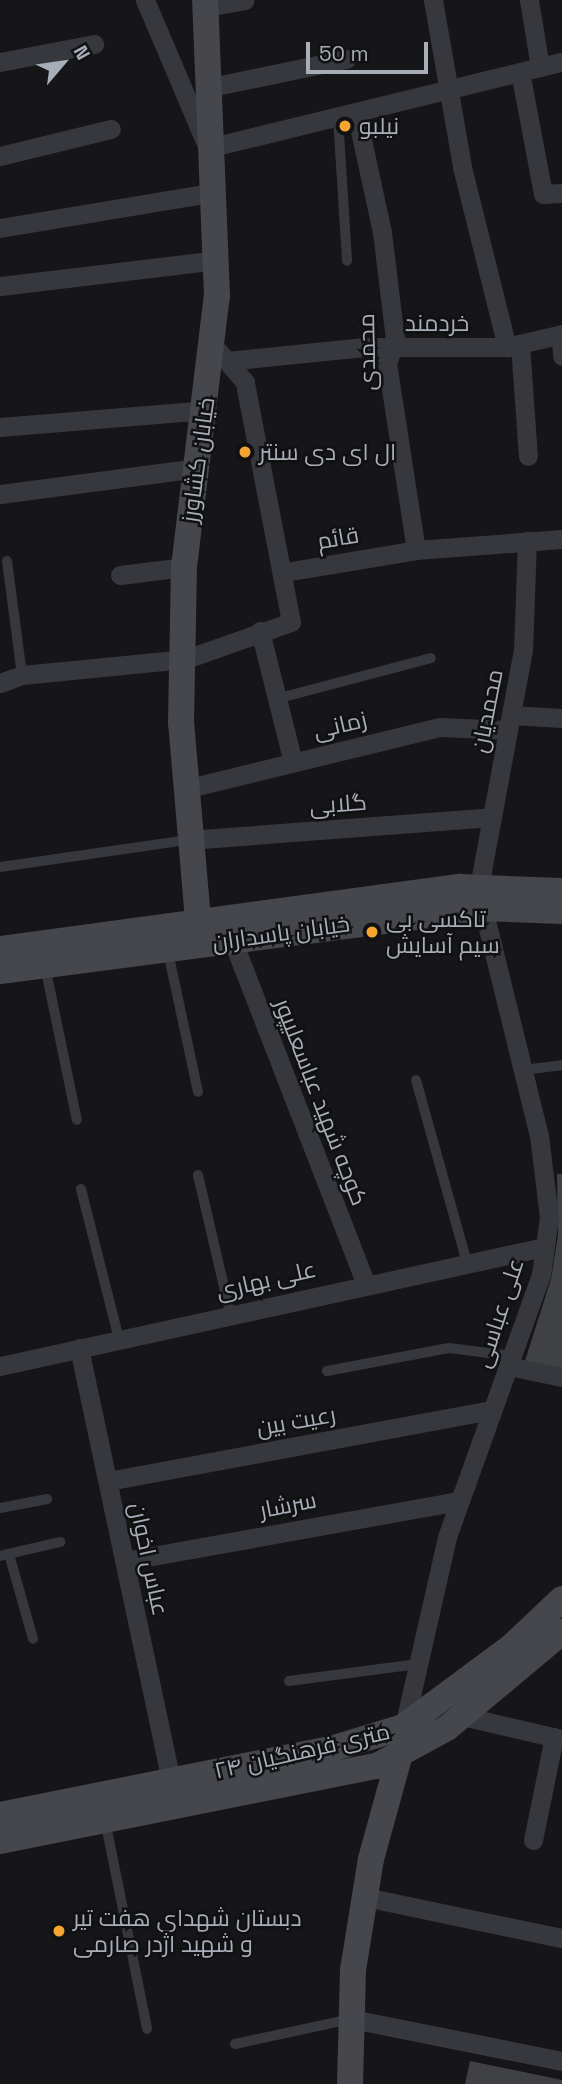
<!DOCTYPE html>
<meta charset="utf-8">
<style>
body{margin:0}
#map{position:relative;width:562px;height:2084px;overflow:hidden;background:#161618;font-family:"Space Grotesk",Cairo,sans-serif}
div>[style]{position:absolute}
.building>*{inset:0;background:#404145}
.service>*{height:10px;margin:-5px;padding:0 5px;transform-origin:5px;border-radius:5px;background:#37383d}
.minor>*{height:19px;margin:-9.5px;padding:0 9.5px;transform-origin:9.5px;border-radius:9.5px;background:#37383d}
.secondary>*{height:26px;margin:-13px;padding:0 13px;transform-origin:13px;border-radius:13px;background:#45474d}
.dots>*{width:19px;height:19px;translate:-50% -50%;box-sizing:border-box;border:4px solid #111113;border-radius:50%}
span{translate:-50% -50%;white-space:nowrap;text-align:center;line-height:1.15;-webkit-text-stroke:5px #111113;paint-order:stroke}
.poi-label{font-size:23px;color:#a7aeb8}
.left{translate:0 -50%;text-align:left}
.street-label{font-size:23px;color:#a7aeb8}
.north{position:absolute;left:28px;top:28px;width:70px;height:70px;-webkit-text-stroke:5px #111113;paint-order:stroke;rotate:61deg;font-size:19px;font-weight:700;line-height:28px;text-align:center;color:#a7aeb8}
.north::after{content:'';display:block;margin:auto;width:24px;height:32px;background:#a7aeb8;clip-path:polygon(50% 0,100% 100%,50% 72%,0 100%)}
.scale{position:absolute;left:306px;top:42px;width:122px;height:32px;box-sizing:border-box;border:4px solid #a7aeb8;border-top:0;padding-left:9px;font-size:21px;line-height:24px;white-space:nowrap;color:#a7aeb8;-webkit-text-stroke:5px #111113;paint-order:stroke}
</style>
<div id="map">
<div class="building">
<i style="clip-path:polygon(557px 1174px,562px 1174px,562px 1371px,524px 1364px,551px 1279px,558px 1235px)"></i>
<i style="clip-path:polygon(470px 2061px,562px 2080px,562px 2084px,465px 2084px)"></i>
</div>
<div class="service">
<i style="left:338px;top:117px;width:144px;rotate:86.4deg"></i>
<i style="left:7px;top:561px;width:115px;rotate:82.5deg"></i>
<i style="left:276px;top:699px;width:160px;rotate:-14.8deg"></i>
<i style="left:0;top:867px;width:190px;rotate:-8.2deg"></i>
<i style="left:168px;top:952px;width:143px;rotate:77.9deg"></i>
<i style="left:45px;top:966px;width:157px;rotate:78.3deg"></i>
<i style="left:523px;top:1070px;width:39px;rotate:-7deg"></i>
<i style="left:416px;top:1080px;width:190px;rotate:74.4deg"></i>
<i style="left:198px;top:1175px;width:142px;rotate:76.9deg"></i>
<i style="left:81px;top:1189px;width:155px;rotate:75.8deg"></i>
<i style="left:327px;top:1371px;width:124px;rotate:-10.7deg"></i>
<i style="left:449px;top:1348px;width:64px;rotate:7.2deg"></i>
<i style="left:0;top:1508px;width:48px;rotate:-10.8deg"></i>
<i style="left:9px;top:1554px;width:88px;rotate:74.2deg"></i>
<i style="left:0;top:1556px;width:62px;rotate:-13.1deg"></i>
<i style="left:289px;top:1681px;width:130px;rotate:-7.5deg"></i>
<i style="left:105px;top:1820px;width:213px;rotate:78.6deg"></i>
<i style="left:235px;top:2044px;width:119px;rotate:-12.2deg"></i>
</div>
<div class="minor">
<i style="left:145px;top:0;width:156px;rotate:67deg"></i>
<i style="left:433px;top:0;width:169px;rotate:80.1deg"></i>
<i style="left:462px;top:167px;width:186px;rotate:76deg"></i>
<i style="left:529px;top:0;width:68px;rotate:80.7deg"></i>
<i style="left:206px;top:7px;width:39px;rotate:-10deg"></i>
<i style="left:0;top:62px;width:96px;rotate:-10.8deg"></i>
<i style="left:520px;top:72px;width:124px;rotate:79.3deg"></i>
<i style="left:543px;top:194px;width:19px;rotate:-3deg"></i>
<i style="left:211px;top:87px;width:138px;rotate:-11.7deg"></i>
<i style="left:356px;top:112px;width:123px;rotate:77.8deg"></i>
<i style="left:382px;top:232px;width:108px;rotate:83.1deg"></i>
<i style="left:395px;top:339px;width:25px;rotate:108deg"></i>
<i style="left:387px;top:363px;width:189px;rotate:81.2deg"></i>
<i style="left:212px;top:147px;width:360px;rotate:-13.7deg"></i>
<i style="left:0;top:156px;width:114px;rotate:-13.7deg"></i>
<i style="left:0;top:228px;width:218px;rotate:-9.5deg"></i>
<i style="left:0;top:286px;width:219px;rotate:-6.8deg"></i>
<i style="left:561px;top:334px;width:22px;rotate:87deg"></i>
<i style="left:520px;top:345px;width:111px;rotate:85.9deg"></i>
<i style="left:227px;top:361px;width:138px;rotate:-5.8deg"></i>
<i style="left:364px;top:347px;width:143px"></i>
<i style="left:507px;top:347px;width:57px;rotate:-13.3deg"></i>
<i style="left:0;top:427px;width:206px;rotate:-4.7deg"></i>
<i style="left:0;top:494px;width:199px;rotate:-7.5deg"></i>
<i style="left:285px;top:572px;width:133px;rotate:-9.5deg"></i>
<i style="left:416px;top:550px;width:146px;rotate:-4.3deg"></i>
<i style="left:120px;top:575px;width:64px;rotate:-7.1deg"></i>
<i style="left:260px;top:631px;width:135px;rotate:75.9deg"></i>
<i style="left:0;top:683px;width:23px;rotate:-20deg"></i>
<i style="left:22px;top:675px;width:165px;rotate:-5.6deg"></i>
<i style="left:186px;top:659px;width:111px;rotate:-19.4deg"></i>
<i style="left:291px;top:622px;width:244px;rotate:-100.9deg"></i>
<i style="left:245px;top:382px;width:50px;rotate:-131deg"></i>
<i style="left:511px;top:715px;width:51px;rotate:3.4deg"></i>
<i style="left:185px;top:789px;width:262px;rotate:-13.7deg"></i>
<i style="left:440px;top:727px;width:68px;rotate:2.5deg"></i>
<i style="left:188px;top:840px;width:305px;rotate:-4.3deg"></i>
<i style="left:479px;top:887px;width:241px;rotate:-79.5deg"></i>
<i style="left:523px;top:650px;width:109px;rotate:-87.9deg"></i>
<i style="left:232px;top:939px;width:368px;rotate:68.8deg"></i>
<i style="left:79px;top:1348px;width:443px;rotate:78deg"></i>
<i style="left:0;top:1366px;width:557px;rotate:-12.34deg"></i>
<i style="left:508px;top:1366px;width:55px;rotate:11.5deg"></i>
<i style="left:108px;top:1481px;width:391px;rotate:-10.5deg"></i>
<i style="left:125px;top:1561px;width:340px;rotate:-10.2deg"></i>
<i style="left:462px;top:1716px;width:103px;rotate:13deg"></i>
<i style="left:403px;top:1731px;width:199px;rotate:-77.2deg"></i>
<i style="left:447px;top:1537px;width:278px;rotate:-70.3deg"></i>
<i style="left:541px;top:1275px;width:59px;rotate:-82.1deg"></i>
<i style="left:549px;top:1217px;width:82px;rotate:-97deg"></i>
<i style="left:539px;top:1136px;width:235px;rotate:-103.8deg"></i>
<i style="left:533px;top:1840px;width:105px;rotate:-78.5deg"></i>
<i style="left:365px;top:1897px;width:201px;rotate:11.8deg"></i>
<i style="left:352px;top:2019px;width:214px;rotate:11.3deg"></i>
</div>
<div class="secondary">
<i style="left:200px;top:943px;width:221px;rotate:-94.9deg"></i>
<i style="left:181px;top:723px;width:156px;rotate:-88.9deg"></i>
<i style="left:184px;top:567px;width:273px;rotate:-83.1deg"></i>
<i style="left:217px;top:296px;width:296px;rotate:-92.3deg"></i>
<i style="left:0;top:949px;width:465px;rotate:-7.7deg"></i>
<i style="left:461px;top:887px;width:101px;rotate:2.3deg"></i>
<i style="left:0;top:971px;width:487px;rotate:-7.4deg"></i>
<i style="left:483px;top:908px;width:79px;rotate:2.2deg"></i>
<i style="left:0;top:1815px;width:338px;rotate:-11.3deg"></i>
<i style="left:331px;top:1749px;width:75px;rotate:-17deg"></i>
<i style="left:403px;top:1727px;width:134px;rotate:-36.5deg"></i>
<i style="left:511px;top:1647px;width:70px;rotate:-43.3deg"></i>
<i style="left:0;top:1841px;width:384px;rotate:-11.3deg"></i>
<i style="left:377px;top:1766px;width:80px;rotate:-28.5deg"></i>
<i style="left:447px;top:1728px;width:150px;rotate:-39.9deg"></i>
<i style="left:350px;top:2084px;width:114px;rotate:-88.5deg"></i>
<i style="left:353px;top:1970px;width:112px;rotate:-80.8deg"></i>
<i style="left:371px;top:1859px;width:106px;rotate:-74.6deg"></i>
</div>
<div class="dots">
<i style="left:345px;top:126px;background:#f6a430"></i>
<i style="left:245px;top:452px;background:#f6a430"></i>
<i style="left:372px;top:932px;background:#f6a430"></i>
<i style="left:59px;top:1931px;background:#f6a430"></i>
</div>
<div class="poi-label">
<span class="left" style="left:359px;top:126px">نیلبو</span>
<span class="left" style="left:259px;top:452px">ال ای دی سنتر</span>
<span class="left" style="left:386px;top:932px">تاکسی بی<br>سیم آسایش</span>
<span class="left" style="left:73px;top:1931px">دبستان شهدای هفت تیر<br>و شهید اژدر صارمی</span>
</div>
<div class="street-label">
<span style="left:437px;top:323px">خردمند</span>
<span style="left:367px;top:352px;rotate:-91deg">محمدی</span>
<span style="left:198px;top:460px;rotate:-82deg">خیابان کشاورز</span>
<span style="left:338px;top:538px;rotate:-10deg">قائم</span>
<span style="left:487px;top:711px;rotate:-79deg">محمدیان</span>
<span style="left:340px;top:725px;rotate:-13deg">زمانی</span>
<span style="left:338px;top:804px;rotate:-4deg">گلابی</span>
<span style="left:281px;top:933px;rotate:-8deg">خیابان پاسداران</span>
<span style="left:321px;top:1102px;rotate:69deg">کوچه شهید عباسعلیپور</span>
<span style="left:266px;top:1280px;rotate:-13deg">علی بهاری</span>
<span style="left:499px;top:1313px;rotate:-72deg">علی عباسی</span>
<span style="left:296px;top:1421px;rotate:-10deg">رعیت بین</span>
<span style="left:288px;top:1505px;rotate:-11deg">سرشار</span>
<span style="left:149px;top:1559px;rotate:78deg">عباس اخوان</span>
<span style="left:302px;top:1751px;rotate:-13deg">۲۴ متری فرهنگیان</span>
</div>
<div class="north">N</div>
<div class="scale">50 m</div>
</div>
